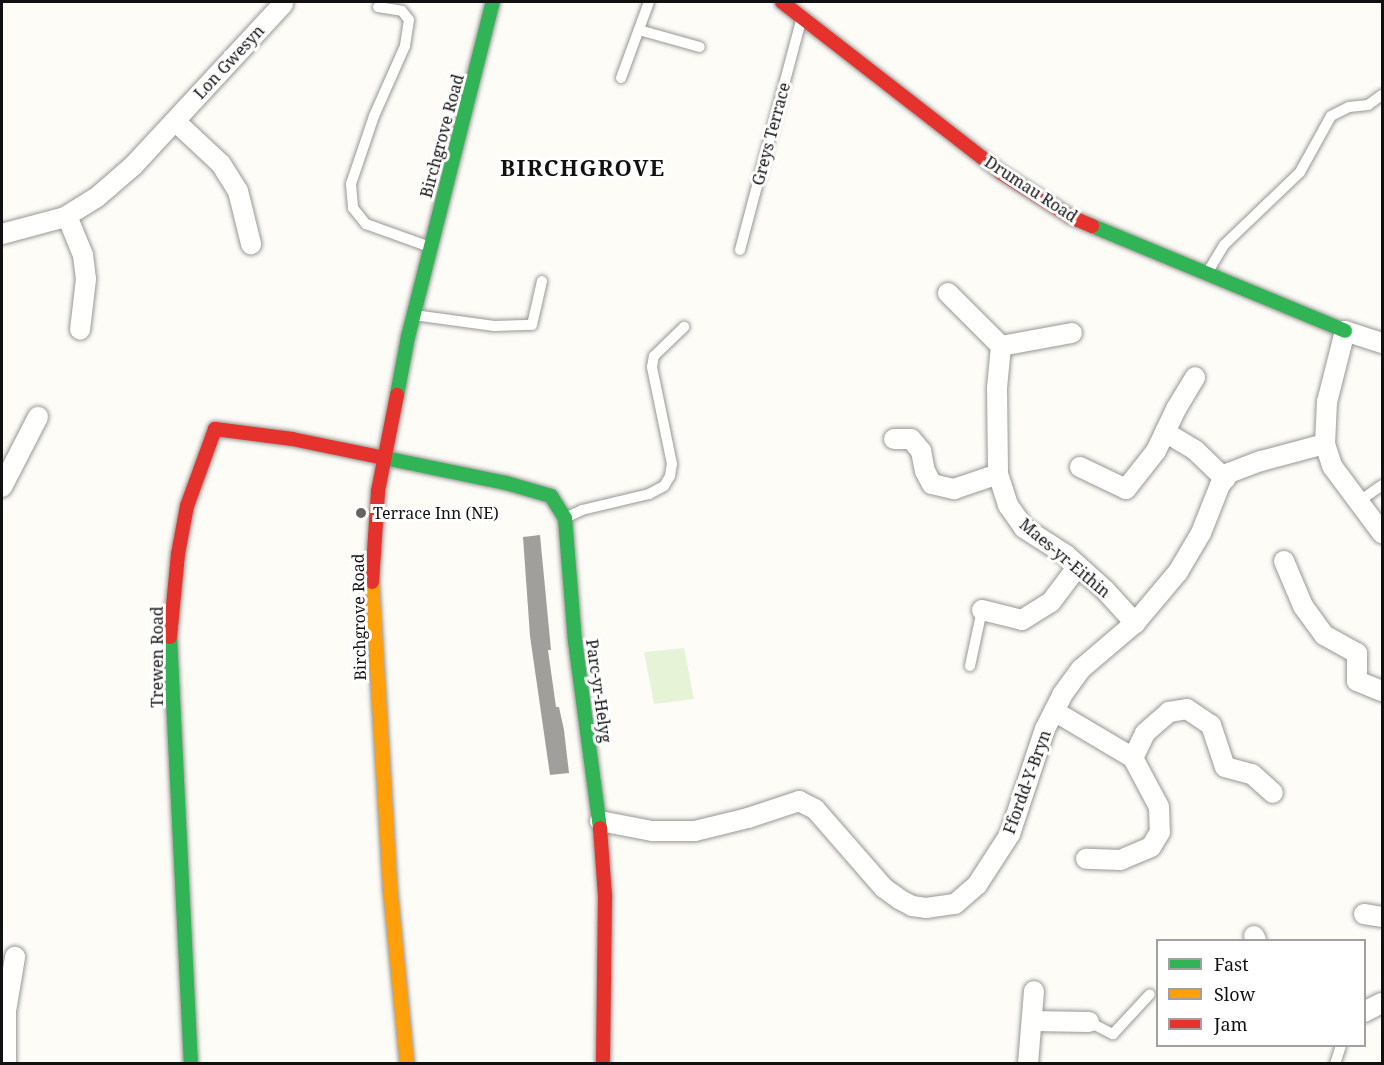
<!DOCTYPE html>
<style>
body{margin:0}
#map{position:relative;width:1384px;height:1065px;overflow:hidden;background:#fdfcf7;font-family:"Noto Serif",serif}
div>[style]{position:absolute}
.green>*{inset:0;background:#e7f3d7}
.building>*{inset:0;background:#a19f9c}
.roads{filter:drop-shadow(0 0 2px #979795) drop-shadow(0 0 2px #979795)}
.lane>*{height:10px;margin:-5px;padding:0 5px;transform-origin:5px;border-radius:5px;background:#fffffe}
.street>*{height:20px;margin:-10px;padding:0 10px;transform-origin:10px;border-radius:10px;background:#fffffe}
.fast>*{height:14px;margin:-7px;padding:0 7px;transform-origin:7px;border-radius:7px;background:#30b455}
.slow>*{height:14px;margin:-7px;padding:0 7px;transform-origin:7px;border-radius:7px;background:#ff9f0a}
.jam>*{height:14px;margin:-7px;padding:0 7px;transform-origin:7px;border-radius:7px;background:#e5322d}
.dots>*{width:16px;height:16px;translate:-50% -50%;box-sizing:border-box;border:3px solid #fff;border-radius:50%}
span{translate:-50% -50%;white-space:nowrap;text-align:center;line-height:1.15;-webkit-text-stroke:6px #fff;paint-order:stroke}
.street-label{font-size:16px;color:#111}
.poi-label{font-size:16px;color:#111}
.left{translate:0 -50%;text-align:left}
.district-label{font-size:22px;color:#111;font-weight:700;letter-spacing:1.5px}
.frame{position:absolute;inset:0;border:3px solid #111;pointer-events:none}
.legend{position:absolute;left:1156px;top:939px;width:210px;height:108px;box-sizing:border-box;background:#fff;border:2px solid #a0a0a0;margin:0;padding:8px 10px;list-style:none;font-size:18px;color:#111}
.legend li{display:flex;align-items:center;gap:12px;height:30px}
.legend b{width:30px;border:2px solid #a0a0a0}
</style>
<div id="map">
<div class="green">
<i style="clip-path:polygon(684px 648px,694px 699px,654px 704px,644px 652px)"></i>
</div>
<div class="building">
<i style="clip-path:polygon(540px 535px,551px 650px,548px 650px,556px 707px,559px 707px,564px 730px,569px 773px,550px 775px,530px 636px,523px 537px)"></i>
</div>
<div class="roads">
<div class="lane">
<i style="left:378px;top:7px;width:24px;rotate:9deg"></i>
<i style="left:402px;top:11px;width:11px;rotate:52deg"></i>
<i style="left:409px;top:20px;width:26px;rotate:99deg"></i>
<i style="left:405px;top:46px;width:77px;rotate:113.9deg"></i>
<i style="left:374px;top:116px;width:72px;rotate:108.7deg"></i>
<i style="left:351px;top:184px;width:24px;rotate:85deg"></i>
<i style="left:353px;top:208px;width:21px;rotate:51deg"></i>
<i style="left:366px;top:224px;width:68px;rotate:19.8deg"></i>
<i style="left:639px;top:30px;width:63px;rotate:15.6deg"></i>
<i style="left:621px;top:78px;width:81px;rotate:-69.8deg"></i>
<i style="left:740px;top:250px;width:237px;rotate:-75.1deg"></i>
<i style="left:1206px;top:275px;width:35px;rotate:-59deg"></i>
<i style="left:1224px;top:245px;width:105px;rotate:-43.8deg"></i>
<i style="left:1300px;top:172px;width:64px;rotate:-61deg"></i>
<i style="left:1331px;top:116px;width:20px;rotate:-27deg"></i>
<i style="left:1349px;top:107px;width:19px;rotate:-6deg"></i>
<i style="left:1368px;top:105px;width:17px;rotate:-36deg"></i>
<i style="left:414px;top:315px;width:81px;rotate:7.8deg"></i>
<i style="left:494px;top:326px;width:38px;rotate:-2deg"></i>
<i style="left:532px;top:325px;width:45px;rotate:-77.2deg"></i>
<i style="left:1358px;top:502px;width:29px;rotate:-35deg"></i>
<i style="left:565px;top:518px;width:19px;rotate:-25deg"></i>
<i style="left:582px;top:510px;width:69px;rotate:-13.4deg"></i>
<i style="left:649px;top:494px;width:17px;rotate:-28deg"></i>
<i style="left:664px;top:486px;width:12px;rotate:-59deg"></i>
<i style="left:670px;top:476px;width:12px;rotate:-81deg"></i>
<i style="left:672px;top:464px;width:99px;rotate:-101.7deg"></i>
<i style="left:652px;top:367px;width:11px;rotate:-80deg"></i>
<i style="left:654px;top:356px;width:42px;rotate:-44deg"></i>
<i style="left:970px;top:666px;width:57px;rotate:-77.9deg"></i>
<i style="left:1089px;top:1022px;width:27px;rotate:27deg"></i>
<i style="left:1113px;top:1034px;width:54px;rotate:-47.2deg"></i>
<i style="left:1335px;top:1064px;width:19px;rotate:-72deg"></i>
</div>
<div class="street">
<i style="left:175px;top:121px;width:63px;rotate:43.1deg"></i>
<i style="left:221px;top:164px;width:32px;rotate:58deg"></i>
<i style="left:238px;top:191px;width:55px;rotate:76.2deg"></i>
<i style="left:67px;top:216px;width:42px;rotate:67.7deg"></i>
<i style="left:83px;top:255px;width:24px;rotate:83deg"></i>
<i style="left:86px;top:279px;width:51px;rotate:96.7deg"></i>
<i style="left:2px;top:234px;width:65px;rotate:-15.1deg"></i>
<i style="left:65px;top:217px;width:36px;rotate:-32deg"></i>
<i style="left:96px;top:198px;width:49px;rotate:-40.9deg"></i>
<i style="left:133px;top:166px;width:221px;rotate:-47.2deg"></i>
<i style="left:948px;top:293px;width:75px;rotate:45deg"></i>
<i style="left:1001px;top:346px;width:72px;rotate:-10.4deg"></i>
<i style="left:1382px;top:343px;width:39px;rotate:-162deg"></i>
<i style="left:1345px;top:331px;width:73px;rotate:104.2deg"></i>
<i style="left:1327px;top:402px;width:42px;rotate:92.7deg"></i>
<i style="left:1325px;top:444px;width:23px;rotate:72deg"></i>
<i style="left:1332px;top:466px;width:84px;rotate:53.3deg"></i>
<i style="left:1001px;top:346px;width:42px;rotate:95.4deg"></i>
<i style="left:997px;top:388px;width:86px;rotate:89.3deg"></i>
<i style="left:998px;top:474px;width:33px;rotate:72deg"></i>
<i style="left:1008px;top:505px;width:28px;rotate:55deg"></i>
<i style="left:1024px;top:528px;width:50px;rotate:32.7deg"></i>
<i style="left:1066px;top:555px;width:52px;rotate:41.9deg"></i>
<i style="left:1105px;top:590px;width:45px;rotate:47.7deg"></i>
<i style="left:1165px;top:432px;width:35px;rotate:31deg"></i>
<i style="left:1195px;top:450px;width:42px;rotate:44deg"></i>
<i style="left:894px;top:439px;width:17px"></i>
<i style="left:911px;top:439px;width:16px;rotate:50deg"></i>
<i style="left:921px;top:451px;width:20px;rotate:79deg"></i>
<i style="left:925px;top:471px;width:15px;rotate:62deg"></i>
<i style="left:932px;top:484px;width:23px;rotate:13deg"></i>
<i style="left:954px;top:489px;width:46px;rotate:-18.8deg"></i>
<i style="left:1080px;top:467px;width:51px;rotate:25.6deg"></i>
<i style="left:1126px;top:489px;width:48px;rotate:-51.7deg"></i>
<i style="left:1156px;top:451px;width:47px;rotate:-64.5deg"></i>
<i style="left:1176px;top:409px;width:37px;rotate:-59deg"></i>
<i style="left:2px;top:487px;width:79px;rotate:-62.8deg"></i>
<i style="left:1284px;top:561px;width:49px;rotate:67.1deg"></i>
<i style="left:1303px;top:606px;width:36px;rotate:54deg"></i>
<i style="left:1324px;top:635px;width:38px;rotate:29deg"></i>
<i style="left:1357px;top:653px;width:28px;rotate:90deg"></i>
<i style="left:1357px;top:681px;width:27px;rotate:22deg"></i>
<i style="left:982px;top:610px;width:41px;rotate:14deg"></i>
<i style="left:1022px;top:620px;width:34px;rotate:-32deg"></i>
<i style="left:1051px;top:602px;width:45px;rotate:-53.1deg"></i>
<i style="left:1054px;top:711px;width:92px;rotate:30.7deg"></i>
<i style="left:1133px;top:758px;width:55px;rotate:62deg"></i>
<i style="left:1159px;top:807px;width:25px;rotate:88deg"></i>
<i style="left:1160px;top:832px;width:17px;rotate:121deg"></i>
<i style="left:1151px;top:847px;width:33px;rotate:157deg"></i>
<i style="left:1121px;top:860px;width:35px;rotate:-178deg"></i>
<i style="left:1133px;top:758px;width:28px;rotate:-64deg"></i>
<i style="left:1145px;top:733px;width:32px;rotate:-41deg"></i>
<i style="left:1169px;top:712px;width:18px;rotate:-9deg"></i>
<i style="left:1187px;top:709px;width:29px;rotate:34deg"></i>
<i style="left:1211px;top:725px;width:44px;rotate:71.6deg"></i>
<i style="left:1225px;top:767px;width:28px;rotate:15deg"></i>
<i style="left:1252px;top:774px;width:28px;rotate:42deg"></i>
<i style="left:600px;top:821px;width:53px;rotate:10.9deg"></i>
<i style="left:652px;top:831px;width:43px"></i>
<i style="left:695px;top:831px;width:55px;rotate:-13.8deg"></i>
<i style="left:748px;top:818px;width:54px;rotate:-18.4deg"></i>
<i style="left:799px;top:801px;width:18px;rotate:27deg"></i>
<i style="left:815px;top:809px;width:105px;rotate:48.9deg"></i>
<i style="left:884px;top:888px;width:19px;rotate:36deg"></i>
<i style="left:899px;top:899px;width:15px;rotate:28deg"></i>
<i style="left:912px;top:906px;width:14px;rotate:8deg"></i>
<i style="left:926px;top:908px;width:29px;rotate:-8deg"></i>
<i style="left:955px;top:904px;width:29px;rotate:-41deg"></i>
<i style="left:977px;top:885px;width:61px;rotate:-57.1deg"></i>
<i style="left:1010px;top:834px;width:111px;rotate:-71.6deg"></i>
<i style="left:1045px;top:729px;width:38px;rotate:-63deg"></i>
<i style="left:1062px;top:695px;width:32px;rotate:-54deg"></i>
<i style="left:1081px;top:669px;width:71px;rotate:-40.4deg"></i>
<i style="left:1135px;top:623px;width:67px;rotate:-49.9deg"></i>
<i style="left:1178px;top:572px;width:45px;rotate:-59.5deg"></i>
<i style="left:1201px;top:533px;width:52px;rotate:-68.4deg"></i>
<i style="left:1220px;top:485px;width:15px;rotate:-53deg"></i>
<i style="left:1229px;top:473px;width:34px;rotate:-21deg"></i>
<i style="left:1261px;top:461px;width:66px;rotate:-14.9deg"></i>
<i style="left:1364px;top:914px;width:18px;rotate:9deg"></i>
<i style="left:1254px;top:936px;width:4px;rotate:63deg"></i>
<i style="left:1364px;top:1012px;width:20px;rotate:-27deg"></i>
<i style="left:1033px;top:1021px;width:56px;rotate:1deg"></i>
<i style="left:6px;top:1064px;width:53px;rotate:-90deg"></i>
<i style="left:6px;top:1011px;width:55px;rotate:-80.5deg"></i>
<i style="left:1028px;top:1064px;width:73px;rotate:-85.3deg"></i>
</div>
<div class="fast">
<i style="left:1092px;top:226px;width:274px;rotate:22.5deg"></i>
<i style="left:397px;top:395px;width:59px;rotate:-79.3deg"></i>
<i style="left:408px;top:337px;width:346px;rotate:-75.8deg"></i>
<i style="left:380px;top:457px;width:129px;rotate:11.7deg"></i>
<i style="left:506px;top:483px;width:47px;rotate:16.1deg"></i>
<i style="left:551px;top:496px;width:26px;rotate:58deg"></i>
<i style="left:565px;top:518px;width:123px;rotate:85.4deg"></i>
<i style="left:575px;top:641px;width:189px;rotate:82.4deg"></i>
<i style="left:170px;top:637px;width:428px;rotate:87.2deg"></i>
</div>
<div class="slow">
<i style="left:372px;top:582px;width:306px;rotate:86.6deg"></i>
<i style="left:390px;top:887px;width:178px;rotate:84.5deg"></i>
</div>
<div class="jam">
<i style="left:782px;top:2px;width:276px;rotate:37.9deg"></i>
<i style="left:1000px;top:172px;width:84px;rotate:32.4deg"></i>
<i style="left:1071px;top:217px;width:23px;rotate:23deg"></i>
<i style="left:372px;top:582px;width:91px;rotate:-86.2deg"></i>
<i style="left:378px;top:491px;width:98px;rotate:-78.8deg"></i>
<i style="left:170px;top:637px;width:83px;rotate:-84.5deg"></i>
<i style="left:178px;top:554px;width:49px;rotate:-79.4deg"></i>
<i style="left:187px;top:506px;width:82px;rotate:-70deg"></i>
<i style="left:215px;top:429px;width:78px;rotate:7.4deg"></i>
<i style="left:292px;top:439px;width:90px;rotate:11.6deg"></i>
<i style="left:600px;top:828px;width:68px;rotate:85.8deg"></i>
<i style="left:605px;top:896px;width:168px;rotate:90.7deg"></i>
</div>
</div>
<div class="dots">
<i style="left:361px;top:513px;background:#646362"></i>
</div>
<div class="street-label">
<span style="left:229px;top:62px;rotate:-47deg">Lon Gwesyn</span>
<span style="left:771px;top:134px;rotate:-75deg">Greys Terrace</span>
<span style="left:442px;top:136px;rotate:-75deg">Birchgrove Road</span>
<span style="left:1031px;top:189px;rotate:33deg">Drumau Road</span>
<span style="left:1065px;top:558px;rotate:40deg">Maes-yr-Eithin</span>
<span style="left:359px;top:617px;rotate:-91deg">Birchgrove Road</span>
<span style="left:157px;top:657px;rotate:-90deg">Trewen Road</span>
<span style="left:599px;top:691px;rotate:82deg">Parc-yr-Helyg</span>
<span style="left:1027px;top:782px;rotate:-70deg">Ffordd-Y-Bryn</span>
</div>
<div class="poi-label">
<span class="left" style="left:373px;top:513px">Terrace Inn (NE)</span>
</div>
<div class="district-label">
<span style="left:583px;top:168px">BIRCHGROVE</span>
</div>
<div class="frame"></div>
<ul class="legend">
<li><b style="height:8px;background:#30b455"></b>Fast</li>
<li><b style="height:8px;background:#ff9f0a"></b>Slow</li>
<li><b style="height:8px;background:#e5322d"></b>Jam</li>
</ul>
</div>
